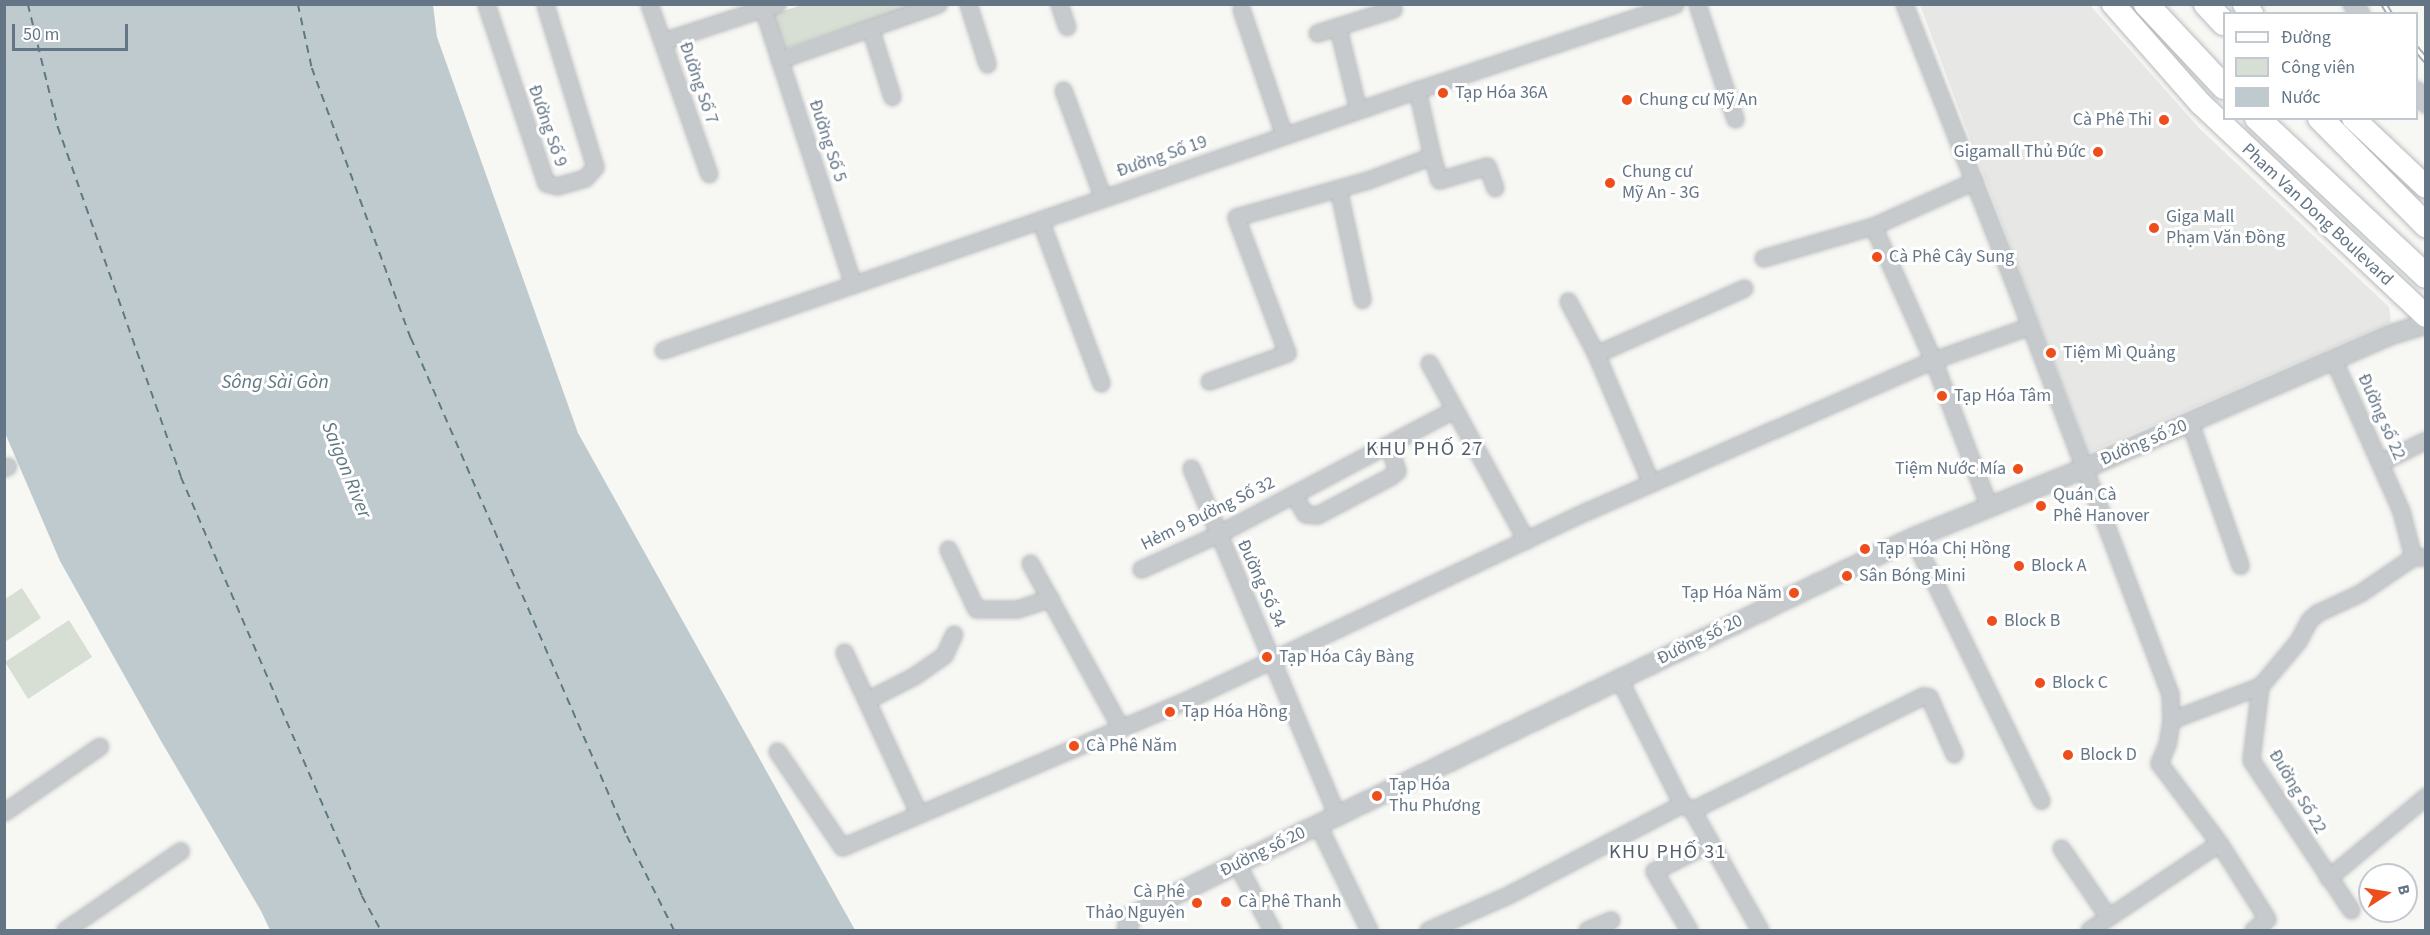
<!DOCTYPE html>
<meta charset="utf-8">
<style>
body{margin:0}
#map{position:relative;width:2430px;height:935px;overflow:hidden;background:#f7f7f3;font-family:"Source Sans 3",sans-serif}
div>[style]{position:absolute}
.built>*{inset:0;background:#e7e8e6}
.green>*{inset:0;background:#d7dfd4}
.water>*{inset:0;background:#bfcacf}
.ferry>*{height:1.5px;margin-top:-0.75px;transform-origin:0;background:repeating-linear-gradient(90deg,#5f7983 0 8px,transparent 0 14px)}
.roads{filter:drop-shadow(0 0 2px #b7bbbf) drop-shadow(0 0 2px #b7bbbf)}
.minor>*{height:15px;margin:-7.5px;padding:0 7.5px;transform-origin:7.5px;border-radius:7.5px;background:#c6cacd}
.tertiary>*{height:18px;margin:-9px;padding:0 9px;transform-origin:9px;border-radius:9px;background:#c6cacd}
.primary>*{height:22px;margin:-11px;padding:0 11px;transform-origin:11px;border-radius:11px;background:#fff}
.trunk>*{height:24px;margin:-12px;padding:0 12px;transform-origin:12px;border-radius:12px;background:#fff}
.rail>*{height:7px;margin-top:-3.5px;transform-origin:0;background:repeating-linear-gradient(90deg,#fff 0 14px,#a6acb2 0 28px);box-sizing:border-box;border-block:2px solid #a6acb2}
.dots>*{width:16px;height:16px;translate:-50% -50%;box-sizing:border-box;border:3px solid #fff;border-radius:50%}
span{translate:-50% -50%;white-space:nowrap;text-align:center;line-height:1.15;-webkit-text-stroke:6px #fff;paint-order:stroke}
.street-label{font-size:18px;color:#647686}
.poi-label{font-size:18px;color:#647686}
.left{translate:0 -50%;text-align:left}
.right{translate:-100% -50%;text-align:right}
.water-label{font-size:20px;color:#5f7983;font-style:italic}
.neighbourhood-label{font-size:20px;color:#525f6a;letter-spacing:1.5px}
.frame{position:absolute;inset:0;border:6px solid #647686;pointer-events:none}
.legend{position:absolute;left:2223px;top:12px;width:195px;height:108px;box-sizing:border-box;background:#fff;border:2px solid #c1c8cf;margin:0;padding:8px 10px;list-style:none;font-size:18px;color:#647686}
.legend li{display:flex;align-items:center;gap:12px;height:30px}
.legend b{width:30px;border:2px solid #c1c8cf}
.north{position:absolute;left:2358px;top:863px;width:60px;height:60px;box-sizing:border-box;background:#fff;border:2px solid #c1c8cf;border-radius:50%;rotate:78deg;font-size:16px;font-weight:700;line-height:24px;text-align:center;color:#647686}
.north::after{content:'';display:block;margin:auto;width:21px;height:27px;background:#ee4e1c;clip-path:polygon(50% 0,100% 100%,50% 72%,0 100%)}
.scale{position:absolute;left:12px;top:24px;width:116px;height:27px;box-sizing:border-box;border:3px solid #647686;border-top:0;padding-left:8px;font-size:18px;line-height:21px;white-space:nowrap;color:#647686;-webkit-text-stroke:4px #fff;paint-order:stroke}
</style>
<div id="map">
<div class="built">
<i style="clip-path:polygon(1920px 5px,2090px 5px,2200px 129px,2389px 307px,2391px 322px,2088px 453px)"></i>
</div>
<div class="green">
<i style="clip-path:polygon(802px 5px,916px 5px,785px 49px,773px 14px)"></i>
<i style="clip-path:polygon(22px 588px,41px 618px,5px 642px,5px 599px)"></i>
<i style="clip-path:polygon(69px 620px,92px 657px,28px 699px,5px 662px)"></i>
</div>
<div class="water">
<i style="clip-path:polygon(4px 5px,433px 5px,437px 37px,578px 433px,855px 930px,270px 930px,261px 911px,161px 741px,60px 561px,5px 433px)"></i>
</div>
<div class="ferry">
<i style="left:28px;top:4px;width:127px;rotate:76.3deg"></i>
<i style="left:58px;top:127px;width:371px;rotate:70.6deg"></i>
<i style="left:181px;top:477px;width:456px;rotate:66.6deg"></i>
<i style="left:362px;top:896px;width:39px;rotate:61deg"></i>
<i style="left:298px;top:4px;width:66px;rotate:77.7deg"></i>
<i style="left:312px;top:68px;width:288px;rotate:69.9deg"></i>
<i style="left:411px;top:338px;width:543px;rotate:66.55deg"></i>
<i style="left:627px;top:836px;width:105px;rotate:63.4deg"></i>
</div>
<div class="roads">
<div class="minor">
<i style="left:486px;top:4px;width:189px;rotate:71.5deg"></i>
<i style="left:546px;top:183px;width:11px;rotate:15deg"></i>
<i style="left:557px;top:186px;width:29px;rotate:-16deg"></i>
<i style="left:585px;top:178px;width:15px;rotate:-48deg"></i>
<i style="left:595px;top:167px;width:170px;rotate:-107.1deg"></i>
<i style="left:649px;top:4px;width:180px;rotate:70.6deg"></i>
<i style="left:968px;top:4px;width:63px;rotate:72.4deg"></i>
<i style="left:1059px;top:4px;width:24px;rotate:71deg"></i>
<i style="left:1697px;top:4px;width:121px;rotate:71.7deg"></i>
<i style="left:1904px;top:4px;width:303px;rotate:68.5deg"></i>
<i style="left:2015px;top:286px;width:436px;rotate:69.2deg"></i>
<i style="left:2170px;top:693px;width:27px;rotate:88deg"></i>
<i style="left:2171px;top:720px;width:24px;rotate:99deg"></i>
<i style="left:2167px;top:744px;width:21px;rotate:113deg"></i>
<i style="left:2159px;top:763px;width:100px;rotate:53.1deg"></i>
<i style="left:2219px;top:843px;width:90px;rotate:57.7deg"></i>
<i style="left:2267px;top:919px;width:18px;rotate:142deg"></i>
<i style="left:763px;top:9px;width:290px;rotate:71.9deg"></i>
<i style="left:1241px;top:9px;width:133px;rotate:71.2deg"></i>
<i style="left:870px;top:28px;width:72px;rotate:72.3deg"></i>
<i style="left:1338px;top:28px;width:84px;rotate:76.3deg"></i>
<i style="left:1317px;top:33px;width:80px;rotate:-17.5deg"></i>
<i style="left:663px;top:41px;width:120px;rotate:-18deg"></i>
<i style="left:779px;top:60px;width:169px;rotate:-19.4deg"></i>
<i style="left:1063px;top:90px;width:115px;rotate:69.7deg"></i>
<i style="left:1432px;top:156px;width:25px;rotate:74deg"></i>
<i style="left:1439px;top:180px;width:50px;rotate:-16.3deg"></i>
<i style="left:1487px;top:166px;width:23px;rotate:70deg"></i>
<i style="left:1338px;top:188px;width:114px;rotate:77.8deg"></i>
<i style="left:1040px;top:220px;width:174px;rotate:69.5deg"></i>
<i style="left:1873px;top:226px;width:147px;rotate:65.9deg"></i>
<i style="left:1933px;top:360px;width:157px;rotate:69.1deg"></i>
<i style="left:1763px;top:258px;width:115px;rotate:-16.2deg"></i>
<i style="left:1873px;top:226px;width:111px;rotate:-24deg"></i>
<i style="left:1568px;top:301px;width:60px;rotate:62.2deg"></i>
<i style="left:663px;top:350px;width:798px;rotate:-19.03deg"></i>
<i style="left:1417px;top:90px;width:272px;rotate:-18.4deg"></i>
<i style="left:2334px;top:361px;width:164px;rotate:65.9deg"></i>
<i style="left:2401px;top:511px;width:48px;rotate:75.4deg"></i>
<i style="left:1429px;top:363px;width:202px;rotate:61.3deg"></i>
<i style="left:1209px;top:381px;width:83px;rotate:-19.7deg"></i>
<i style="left:1287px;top:353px;width:145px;rotate:-110.6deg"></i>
<i style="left:1236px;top:217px;width:137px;rotate:-15.7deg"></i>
<i style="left:1368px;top:180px;width:68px;rotate:-20.6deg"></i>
<i style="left:1432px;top:156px;width:68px;rotate:-102.8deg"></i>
<i style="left:2190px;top:423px;width:151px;rotate:70.6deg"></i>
<i style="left:2381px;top:462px;width:50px;rotate:-26.1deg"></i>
<i style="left:4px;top:468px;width:4px;rotate:-27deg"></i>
<i style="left:1191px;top:468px;width:377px;rotate:67.2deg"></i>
<i style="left:1651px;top:483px;width:140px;rotate:-113.1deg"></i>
<i style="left:1596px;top:354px;width:162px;rotate:-24deg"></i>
<i style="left:1293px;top:494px;width:23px;rotate:59deg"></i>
<i style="left:1305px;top:514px;width:12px;rotate:5deg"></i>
<i style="left:1317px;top:515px;width:84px;rotate:-27.8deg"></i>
<i style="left:1391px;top:476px;width:8px;rotate:-40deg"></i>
<i style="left:1397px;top:471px;width:28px;rotate:-108deg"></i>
<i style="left:1913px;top:538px;width:292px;rotate:64deg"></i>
<i style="left:948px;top:549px;width:66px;rotate:65deg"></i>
<i style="left:976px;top:609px;width:41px"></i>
<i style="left:1017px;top:609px;width:35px;rotate:-18deg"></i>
<i style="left:1030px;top:563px;width:187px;rotate:61.2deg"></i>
<i style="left:1141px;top:569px;width:85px;rotate:-24.4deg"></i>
<i style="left:1218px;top:534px;width:266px;rotate:-27.8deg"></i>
<i style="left:844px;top:652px;width:179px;rotate:65.2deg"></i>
<i style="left:1619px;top:679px;width:140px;rotate:63.3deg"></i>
<i style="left:1682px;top:804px;width:12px;rotate:31deg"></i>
<i style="left:1692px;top:810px;width:138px;rotate:60.5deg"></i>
<i style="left:867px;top:700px;width:53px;rotate:-27.1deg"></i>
<i style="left:914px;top:676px;width:37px;rotate:-35deg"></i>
<i style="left:944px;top:655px;width:23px;rotate:-65deg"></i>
<i style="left:2171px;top:720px;width:95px;rotate:-20.9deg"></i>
<i style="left:777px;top:751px;width:116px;rotate:55.9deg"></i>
<i style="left:842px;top:847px;width:382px;rotate:-23.1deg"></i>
<i style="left:1193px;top:697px;width:436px;rotate:-25.3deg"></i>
<i style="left:1587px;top:511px;width:205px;rotate:-23.6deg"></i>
<i style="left:1775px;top:429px;width:172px;rotate:-23.6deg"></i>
<i style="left:1933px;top:360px;width:103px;rotate:-19.3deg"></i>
<i style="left:1692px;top:810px;width:258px;rotate:-26.3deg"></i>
<i style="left:1923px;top:696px;width:6px;rotate:9deg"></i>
<i style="left:1929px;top:697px;width:62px;rotate:66.3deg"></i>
<i style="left:4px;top:812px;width:116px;rotate:-34.5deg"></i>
<i style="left:1318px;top:825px;width:117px;rotate:64.1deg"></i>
<i style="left:2061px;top:848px;width:83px;rotate:55.7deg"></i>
<i style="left:1237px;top:864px;width:75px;rotate:62.1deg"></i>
<i style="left:2328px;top:878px;width:128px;rotate:-39.9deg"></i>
<i style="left:2351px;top:910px;width:180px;rotate:-123.7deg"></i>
<i style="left:2251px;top:760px;width:75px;rotate:-83.1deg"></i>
<i style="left:2260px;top:686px;width:59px;rotate:-49.8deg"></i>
<i style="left:2298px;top:641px;width:24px;rotate:-62deg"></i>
<i style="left:2309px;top:620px;width:11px;rotate:-41deg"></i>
<i style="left:2317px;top:613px;width:47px;rotate:-24.9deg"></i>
<i style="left:2360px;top:593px;width:64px;rotate:-34.2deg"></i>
<i style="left:2413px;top:557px;width:13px"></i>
<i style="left:65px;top:930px;width:140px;rotate:-34.5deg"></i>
<i style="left:1428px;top:930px;width:87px;rotate:-23.6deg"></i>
<i style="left:1508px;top:895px;width:196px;rotate:-27.6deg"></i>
<i style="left:1587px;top:930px;width:26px;rotate:-23deg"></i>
<i style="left:1689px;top:930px;width:69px;rotate:-120.7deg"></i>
<i style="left:1654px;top:871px;width:63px;rotate:-26.6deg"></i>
<i style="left:2089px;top:930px;width:156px;rotate:-33.8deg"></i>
</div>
<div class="tertiary">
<i style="left:2353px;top:4px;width:12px;rotate:55deg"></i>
<i style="left:2416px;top:91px;width:16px;rotate:50deg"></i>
<i style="left:1127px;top:930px;width:13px;rotate:-77deg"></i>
<i style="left:1130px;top:917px;width:119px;rotate:-26.4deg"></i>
<i style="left:1237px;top:864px;width:751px;rotate:-25.75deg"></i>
<i style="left:1913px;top:538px;width:183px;rotate:-22.1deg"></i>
<i style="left:2083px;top:469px;width:335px;rotate:-23.6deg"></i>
<i style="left:2390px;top:335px;width:38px;rotate:-17deg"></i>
</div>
<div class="primary">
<i style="left:2113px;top:4px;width:133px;rotate:48.7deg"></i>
<i style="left:2201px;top:104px;width:309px;rotate:43.3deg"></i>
<i style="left:2244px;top:4px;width:13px;rotate:51deg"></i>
<i style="left:2353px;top:118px;width:100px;rotate:43.4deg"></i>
</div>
<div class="trunk">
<i style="left:2146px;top:4px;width:114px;rotate:46.8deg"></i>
<i style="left:2206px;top:4px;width:26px;rotate:47deg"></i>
<i style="left:2257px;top:118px;width:231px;rotate:43.1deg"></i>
<i style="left:2320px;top:118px;width:151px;rotate:45.3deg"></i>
</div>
</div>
<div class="rail">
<i style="left:2384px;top:4px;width:12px;rotate:59deg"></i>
<i style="left:2416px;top:48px;width:16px;rotate:50deg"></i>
</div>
<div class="dots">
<i style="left:1443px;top:93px;background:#ee4e1c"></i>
<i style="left:1627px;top:100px;background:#ee4e1c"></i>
<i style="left:2164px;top:120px;background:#ee4e1c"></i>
<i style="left:2098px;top:152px;background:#ee4e1c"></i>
<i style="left:1610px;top:183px;background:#ee4e1c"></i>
<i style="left:2154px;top:228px;background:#ee4e1c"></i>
<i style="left:1877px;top:257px;background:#ee4e1c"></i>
<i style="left:2051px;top:353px;background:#ee4e1c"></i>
<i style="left:1942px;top:396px;background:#ee4e1c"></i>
<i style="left:2018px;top:469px;background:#ee4e1c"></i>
<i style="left:2041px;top:506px;background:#ee4e1c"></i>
<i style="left:1865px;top:549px;background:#ee4e1c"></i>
<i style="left:2019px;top:566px;background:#ee4e1c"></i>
<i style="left:1847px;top:576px;background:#ee4e1c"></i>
<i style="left:1794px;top:593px;background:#ee4e1c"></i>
<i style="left:1992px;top:621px;background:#ee4e1c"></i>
<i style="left:1267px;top:657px;background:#ee4e1c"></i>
<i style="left:2040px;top:683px;background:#ee4e1c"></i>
<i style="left:1170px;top:712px;background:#ee4e1c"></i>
<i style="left:1074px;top:746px;background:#ee4e1c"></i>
<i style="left:2068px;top:755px;background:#ee4e1c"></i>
<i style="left:1377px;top:796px;background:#ee4e1c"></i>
<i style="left:1226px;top:902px;background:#ee4e1c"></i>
<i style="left:1197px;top:903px;background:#ee4e1c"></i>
</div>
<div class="street-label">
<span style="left:698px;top:83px;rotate:71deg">Đường Số 7</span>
<span style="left:547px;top:126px;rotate:71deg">Đường Số 9</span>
<span style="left:827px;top:141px;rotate:72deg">Đường Số 5</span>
<span style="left:1162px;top:157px;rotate:-19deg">Đường Số 19</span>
<span style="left:2317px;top:215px;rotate:43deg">Pham Van Dong Boulevard</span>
<span style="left:2381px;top:417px;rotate:66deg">Đường số 22</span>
<span style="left:2144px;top:443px;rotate:-23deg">Đường số 20</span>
<span style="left:1208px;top:514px;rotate:-26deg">Hẻm 9 Đường Số 32</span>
<span style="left:1261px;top:584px;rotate:66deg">Đường Số 34</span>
<span style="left:1700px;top:640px;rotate:-26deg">Đường số 20</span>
<span style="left:2297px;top:792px;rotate:59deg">Đường Số 22</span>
<span style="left:1263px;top:852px;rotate:-26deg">Đường số 20</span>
</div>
<div class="poi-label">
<span class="left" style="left:1455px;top:93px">Tạp Hóa 36A</span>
<span class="left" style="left:1639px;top:100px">Chung cư Mỹ An</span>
<span class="right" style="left:2152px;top:120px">Cà Phê Thi</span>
<span class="right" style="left:2086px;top:152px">Gigamall Thủ Đức</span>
<span class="left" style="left:1622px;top:183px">Chung cư<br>Mỹ An - 3G</span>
<span class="left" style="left:2166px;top:228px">Giga Mall<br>Phạm Văn Đồng</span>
<span class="left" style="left:1889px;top:257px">Cà Phê Cây Sung</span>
<span class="left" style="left:2063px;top:353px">Tiệm Mì Quảng</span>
<span class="left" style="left:1954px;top:396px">Tạp Hóa Tâm</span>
<span class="right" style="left:2006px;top:469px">Tiệm Nước Mía</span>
<span class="left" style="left:2053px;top:506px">Quán Cà<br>Phê Hanover</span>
<span class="left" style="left:1877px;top:549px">Tạp Hóa Chị Hồng</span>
<span class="left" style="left:2031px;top:566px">Block A</span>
<span class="left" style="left:1859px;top:576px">Sân Bóng Mini</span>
<span class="right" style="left:1782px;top:593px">Tạp Hóa Năm</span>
<span class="left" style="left:2004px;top:621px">Block B</span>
<span class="left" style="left:1279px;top:657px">Tạp Hóa Cây Bàng</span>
<span class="left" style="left:2052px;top:683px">Block C</span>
<span class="left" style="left:1182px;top:712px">Tạp Hóa Hồng</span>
<span class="left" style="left:1086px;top:746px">Cà Phê Năm</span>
<span class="left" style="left:2080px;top:755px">Block D</span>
<span class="left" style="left:1389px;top:796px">Tạp Hóa<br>Thu Phương</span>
<span class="right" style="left:1185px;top:903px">Cà Phê<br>Thảo Nguyên</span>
<span class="left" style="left:1238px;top:902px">Cà Phê Thanh</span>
</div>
<div class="water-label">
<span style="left:275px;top:382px">Sông Sài Gòn</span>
<span style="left:346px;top:470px;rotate:68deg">Saigon River</span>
</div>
<div class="neighbourhood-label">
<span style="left:1425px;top:449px">KHU PHỐ 27</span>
<span style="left:1668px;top:852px">KHU PHỐ 31</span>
</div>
<div class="frame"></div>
<ul class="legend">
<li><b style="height:8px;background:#fff"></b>Đường</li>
<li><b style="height:16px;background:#d7dfd4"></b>Công viên</li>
<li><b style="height:16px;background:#bfcacf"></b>Nước</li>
</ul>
<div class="north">B</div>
<div class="scale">50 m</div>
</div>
